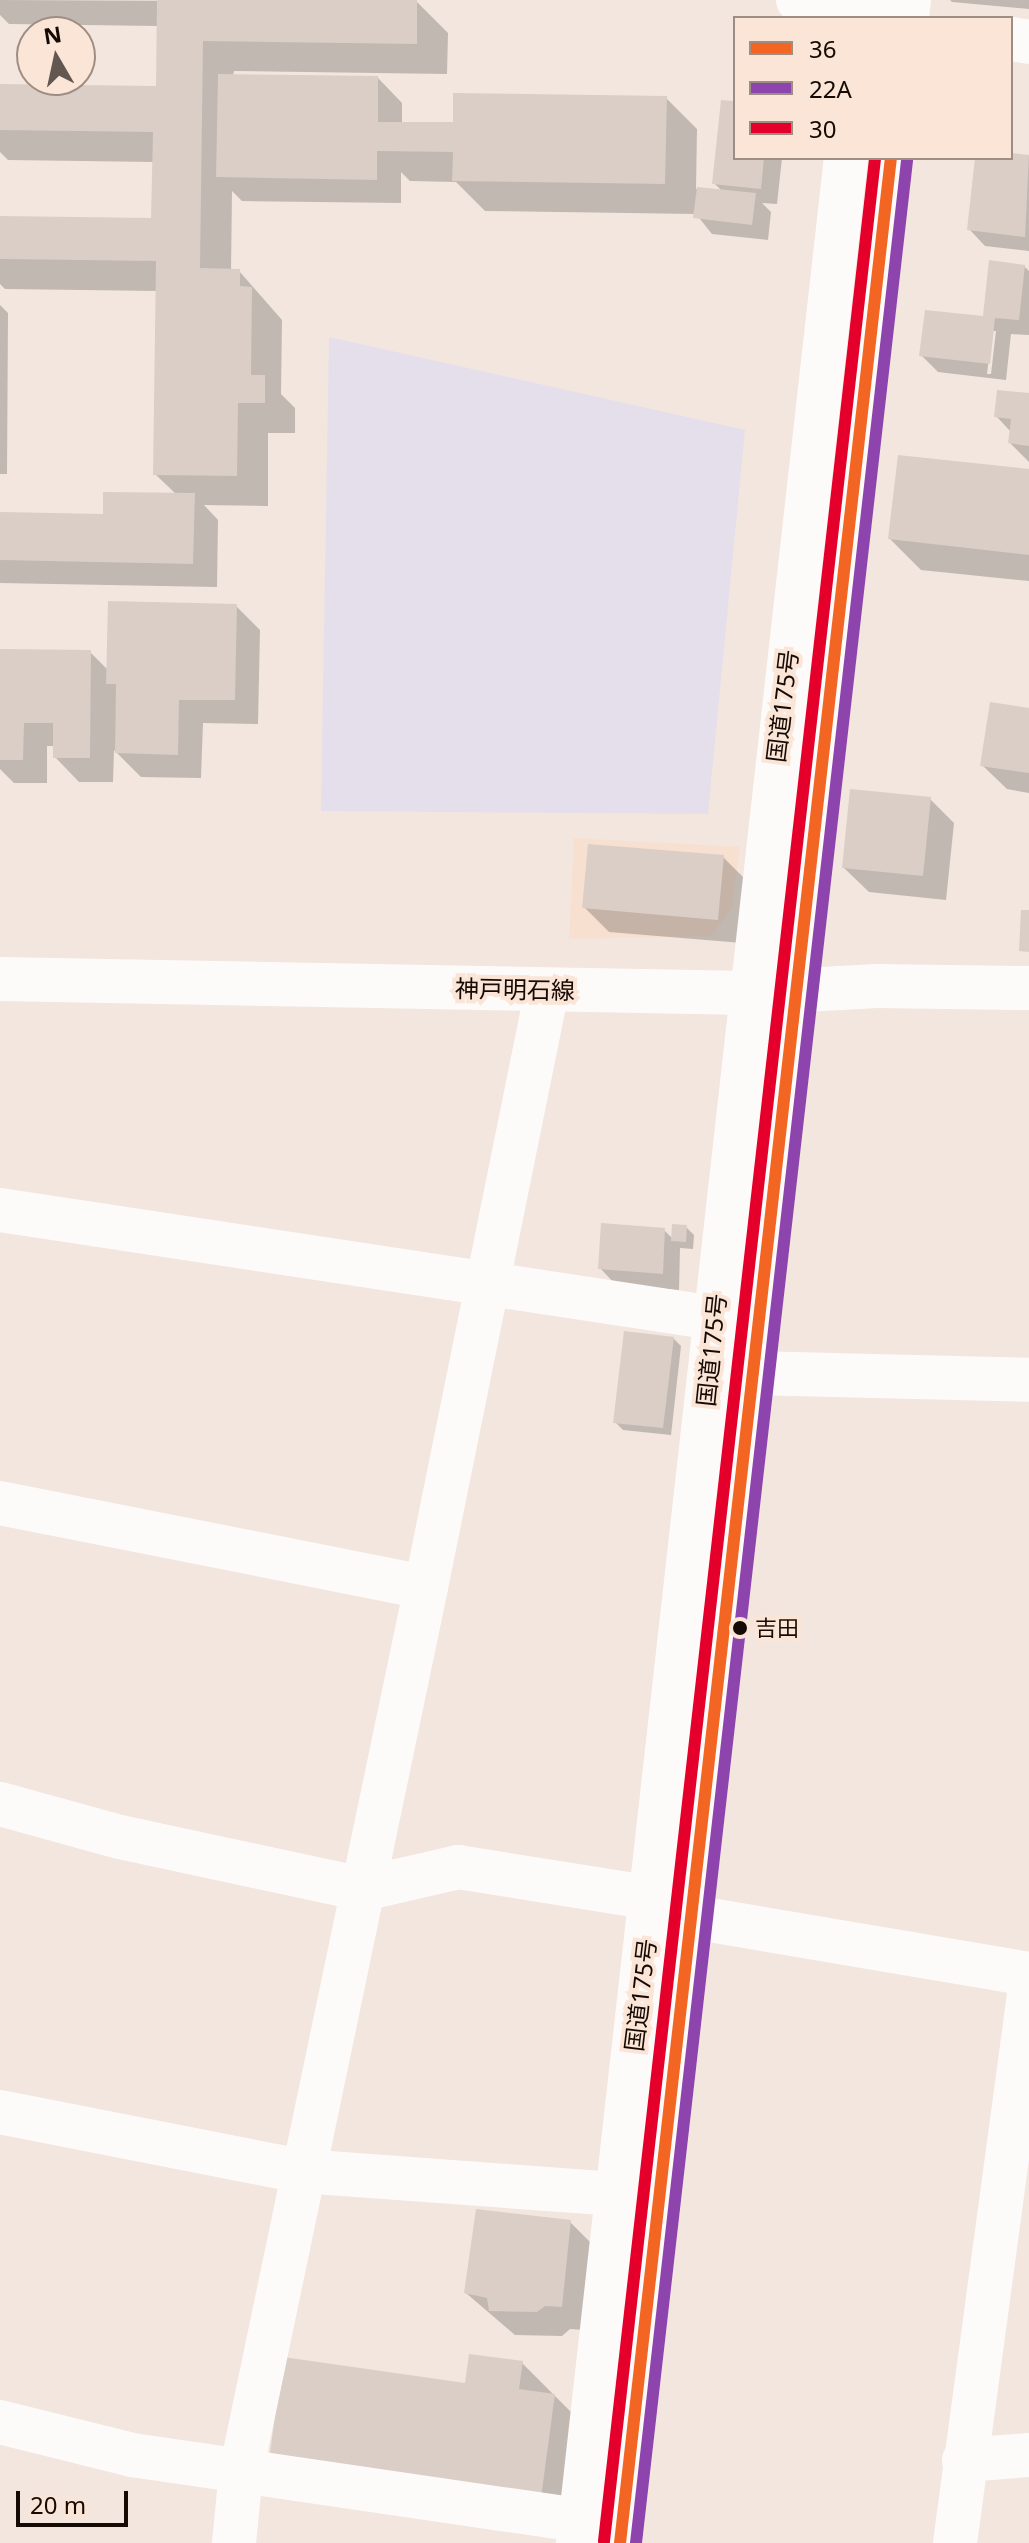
<!DOCTYPE html>
<meta charset="utf-8">
<style>
body{margin:0}
#map{position:relative;width:1029px;height:2543px;overflow:hidden;background:#f2e6df;font-family:"Noto Sans","Noto Sans JP",sans-serif}
div>[style]{position:absolute}
.built>*{inset:0;background:#f8e0d1}
.green>*{inset:0;background:#e4dfeb}
.shadow>*{inset:0;background:#0003}
.building>*{inset:0;background:#dacec7}
.minor>*{height:44px;margin:-22px;padding:0 22px;transform-origin:22px;border-radius:22px;background:#fdfbfa}
.major>*{height:44px;margin:-22px;padding:0 22px;transform-origin:22px;border-radius:22px;background:#fdfbfa}
.highway>*{height:44px;margin:-22px;padding:0 22px;transform-origin:22px;border-radius:22px;background:#fdfbfa}
.bus-1>*{height:12px;margin:-6px;padding:0 6px;transform-origin:6px;border-radius:6px;background:#f26522}
.bus-2>*{height:12px;margin:-6px;padding:0 6px;transform-origin:6px;border-radius:6px;background:#8e44ad}
.bus-3>*{height:12px;margin:-6px;padding:0 6px;transform-origin:6px;border-radius:6px;background:#e4002b}
.dots>*{width:22px;height:22px;translate:-50% -50%;box-sizing:border-box;border:4px solid #fae5d7;border-radius:50%}
span{translate:-50% -50%;white-space:nowrap;text-align:center;line-height:1.15;-webkit-text-stroke:8px #fae5d7;paint-order:stroke}
.bus-label{font-size:22px;color:#150a04}
.left{translate:0 -50%;text-align:left}
.street-label{font-size:24px;color:#150a04}
.legend{position:absolute;left:733px;top:16px;width:280px;height:144px;box-sizing:border-box;background:#fae5d7;border:2px solid #9e8d83;margin:0;padding:10px 14px;list-style:none;font-size:24px;color:#150a04}
.legend li{display:flex;align-items:center;gap:16px;height:40px}
.legend b{width:40px;border:2px solid #9e8d83}
.north{position:absolute;left:16px;top:16px;width:80px;height:80px;box-sizing:border-box;background:#fae5d7;border:2px solid #9e8d83;border-radius:50%;rotate:351deg;font-size:22px;font-weight:700;line-height:32px;text-align:center;color:#150a04}
.north::after{content:'';display:block;margin:auto;width:28px;height:36px;background:#625751;clip-path:polygon(50% 0,100% 100%,50% 72%,0 100%)}
.scale{position:absolute;left:16px;top:2491px;width:112px;height:36px;box-sizing:border-box;border:4px solid #150a04;border-top:0;padding-left:10px;font-size:24px;line-height:28px;white-space:nowrap;color:#150a04;-webkit-text-stroke:6px #fae5d7;paint-order:stroke}
</style>
<div id="map">
<div class="built">
<i style="clip-path:polygon(574px 838px,740px 847px,732px 908px,711px 936px,569px 939px)"></i>
</div>
<div class="green">
<i style="clip-path:polygon(329px 337px,745px 430px,708px 814px,321px 811px)"></i>
</div>
<div class="shadow">
<i style="clip-path:polygon(0 0,417px 2px,448px 33px,447px 74px,234px 71px,233px 76px,378px 78px,402px 103px,402px 124px,455px 124px,666px 98px,697px 129px,696px 189px,723px 192px,714px 183px,735px 103px,735px 158px,782px 158px,777px 204px,762px 203px,771px 212px,768px 240px,712px 234px,696px 214px,485px 211px,456px 182px,410px 181px,401px 172px,401px 203px,242px 201px,232px 191px,231px 271px,239px 271px,282px 320px,281px 394px,295px 408px,295px 433px,268px 433px,268px 506px,204px 505px,218px 520px,217px 587px,0 583px,0 514px,105px 516px,177px 495px,155px 474px,158px 291px,5px 289px,0 284px,0 218px,153px 220px,154px 162px,8px 160px,0 152px,0 86px,158px 88px,159px 26px,9px 24px,0 15px)"></i>
<i style="clip-path:polygon(950px 0,1029px 0,1029px 9px,952px 2px)"></i>
<i style="clip-path:polygon(1011px 155px,1029px 157px,1029px 251px,985px 246px,969px 229px,977px 158px,1011px 158px)"></i>
<i style="clip-path:polygon(evenodd,1024px 266px,1029px 271px,1029px 335px,1011px 334px,1006px 380px,938px 372px,922px 356px,985px 318px,1024px 266px,992px 331px,996px 331px,991px 374px,987px 374px,992px 331px)"></i>
<i style="clip-path:polygon(0 305px,8px 313px,7px 474px,0 474px)"></i>
<i style="clip-path:polygon(1029px 395px,1029px 462px,1010px 443px,1011px 432px,996px 416px)"></i>
<i style="clip-path:polygon(1029px 471px,1029px 581px,921px 570px,890px 539px)"></i>
<i style="clip-path:polygon(236px 606px,260px 630px,258px 724px,203px 723px,201px 778px,141px 777px,114px 750px,113px 782px,79px 782px,55px 757px,55px 746px,47px 746px,47px 783px,14px 783px,0 769px,0 651px,90px 652px,108px 670px)"></i>
<i style="clip-path:polygon(1029px 710px,1029px 793px,1007px 789px,982px 765px)"></i>
<i style="clip-path:polygon(930px 799px,954px 823px,946px 900px,869px 892px,844px 868px)"></i>
<i style="clip-path:polygon(723px 857px,748px 882px,742px 943px,609px 932px,584px 907px)"></i>
<i style="clip-path:polygon(686px 1227px,694px 1235px,693px 1249px,680px 1248px,679px 1290px,616px 1285px,600px 1268px,664px 1230px,673px 1239px)"></i>
<i style="clip-path:polygon(673px 1338px,681px 1346px,671px 1435px,623px 1430px,615px 1422px)"></i>
<i style="clip-path:polygon(570px 2222px,594px 2246px,586px 2330px,570px 2329px,562px 2336px,515px 2335px,466px 2293px)"></i>
<i style="clip-path:polygon(522px 2363px,585px 2426px,571px 2528px,302px 2491px,467px 2385px)"></i>
</div>
<div class="building">
<i style="clip-path:polygon(157px 0,417px 0,417px 44px,203px 41px,200px 268px,240px 269px,240px 286px,252px 287px,251px 375px,265px 375px,265px 403px,238px 403px,237px 476px,153px 475px,156px 261px,0 259px,0 216px,151px 218px,153px 132px,0 130px,0 84px,156px 86px)"></i>
<i style="clip-path:polygon(218px 74px,378px 76px,378px 122px,453px 122px,453px 93px,667px 96px,665px 184px,452px 181px,453px 152px,377px 151px,377px 180px,216px 177px)"></i>
<i style="clip-path:polygon(721px 100px,735px 101px,735px 158px,764px 158px,761px 189px,712px 184px)"></i>
<i style="clip-path:polygon(1011px 153px,1029px 155px,1025px 237px,967px 230px,975px 158px,1011px 158px)"></i>
<i style="clip-path:polygon(697px 187px,756px 193px,752px 225px,693px 218px)"></i>
<i style="clip-path:polygon(989px 260px,1025px 265px,1019px 320px,995px 318px,990px 364px,919px 356px,925px 310px,983px 316px)"></i>
<i style="clip-path:polygon(997px 390px,1029px 393px,1029px 446px,1008px 443px,1011px 419px,994px 417px)"></i>
<i style="clip-path:polygon(898px 455px,1029px 469px,1029px 555px,888px 539px)"></i>
<i style="clip-path:polygon(103px 492px,195px 493px,193px 564px,0 560px,0 512px,103px 514px)"></i>
<i style="clip-path:polygon(108px 601px,237px 604px,235px 700px,179px 700px,178px 755px,115px 753px,116px 684px,106px 684px)"></i>
<i style="clip-path:polygon(0 649px,91px 650px,90px 758px,53px 758px,53px 723px,24px 723px,23px 760px,0 760px)"></i>
<i style="clip-path:polygon(990px 702px,1029px 708px,1029px 773px,980px 766px)"></i>
<i style="clip-path:polygon(850px 789px,931px 797px,923px 876px,842px 868px)"></i>
<i style="clip-path:polygon(588px 844px,724px 855px,718px 920px,582px 908px)"></i>
<i style="clip-path:polygon(1021px 910px,1029px 910px,1029px 952px,1019px 951px)"></i>
<i style="clip-path:polygon(601px 1223px,665px 1228px,663px 1274px,598px 1269px)"></i>
<i style="clip-path:polygon(672px 1224px,687px 1225px,686px 1242px,671px 1241px)"></i>
<i style="clip-path:polygon(624px 1331px,674px 1337px,663px 1428px,613px 1423px)"></i>
<i style="clip-path:polygon(476px 2209px,571px 2220px,562px 2307px,545px 2306px,537px 2312px,489px 2311px,487px 2298px,464px 2293px)"></i>
<i style="clip-path:polygon(469px 2354px,523px 2361px,519px 2389px,555px 2394px,541px 2498px,269px 2460px,283px 2357px,465px 2383px)"></i>
</div>
<div class="minor">
<i style="left:798px;top:0;width:85px;rotate:12.2deg"></i>
<i style="left:1011px;top:39px;width:18px;rotate:9deg"></i>
<i style="left:0;top:1210px;width:722px;rotate:8.6deg"></i>
<i style="left:715px;top:1367px;width:37px;rotate:9deg"></i>
<i style="left:752px;top:1373px;width:277px;rotate:1.4deg"></i>
<i style="left:0;top:1503px;width:434px;rotate:11.2deg"></i>
<i style="left:0;top:1804px;width:124px;rotate:15.4deg"></i>
<i style="left:120px;top:1837px;width:249px;rotate:12.1deg"></i>
<i style="left:363px;top:1889px;width:98px;rotate:-13deg"></i>
<i style="left:458px;top:1867px;width:195px;rotate:9.1deg"></i>
<i style="left:651px;top:1898px;width:45px;rotate:24.9deg"></i>
<i style="left:692px;top:1917px;width:342px;rotate:9.6deg"></i>
<i style="left:0;top:2112px;width:308px;rotate:11.1deg"></i>
<i style="left:302px;top:2171px;width:316px;rotate:4.2deg"></i>
<i style="left:0;top:2422px;width:136px;rotate:14deg"></i>
<i style="left:132px;top:2455px;width:453px;rotate:8.3deg"></i>
<i style="left:580px;top:2520px;width:36px"></i>
<i style="left:964px;top:2460px;width:65px;rotate:-4.4deg"></i>
<i style="left:234px;top:2543px;width:71px;rotate:-84.4deg"></i>
<i style="left:241px;top:2472px;width:904px;rotate:-78.19deg"></i>
<i style="left:426px;top:1587px;width:609px;rotate:-78.54deg"></i>
<i style="left:955px;top:2543px;width:553px;rotate:-82.31deg"></i>
</div>
<div class="major">
<i style="left:0;top:979px;width:749px;rotate:1.07deg"></i>
<i style="left:749px;top:993px;width:128px;rotate:-3.1deg"></i>
<i style="left:877px;top:986px;width:152px;rotate:0.8deg"></i>
</div>
<div class="highway">
<i style="left:862px;top:18px;width:18px;rotate:-84deg"></i>
<i style="left:907px;top:18px;width:18px;rotate:-84deg"></i>
<i style="left:578px;top:2543px;width:2400px;rotate:-83.59deg"></i>
<i style="left:620px;top:2543px;width:2400px;rotate:-83.52deg"></i>
</div>
<div class="bus-1">
<i style="left:620px;top:2543px;width:2400px;rotate:-83.52deg"></i>
</div>
<div class="bus-2">
<i style="left:636px;top:2543px;width:2398px;rotate:-83.51deg"></i>
</div>
<div class="bus-3">
<i style="left:604px;top:2541px;width:2398px;rotate:-83.51deg"></i>
</div>
<div class="dots">
<i style="left:740px;top:1628px;background:#150a04"></i>
</div>
<div class="bus-label">
<span class="left" style="left:755px;top:1628px">吉田</span>
</div>
<div class="street-label">
<span style="left:782px;top:706px;rotate:-83deg">国道175号</span>
<span style="left:515px;top:989px;rotate:1deg">神戸明石線</span>
<span style="left:711px;top:1350px;rotate:-84deg">国道175号</span>
<span style="left:640px;top:1995px;rotate:-83deg">国道175号</span>
</div>
<ul class="legend">
<li><b style="height:10px;background:#f26522"></b>36</li>
<li><b style="height:10px;background:#8e44ad"></b>22A</li>
<li><b style="height:10px;background:#e4002b"></b>30</li>
</ul>
<div class="north">N</div>
<div class="scale">20 m</div>
</div>
